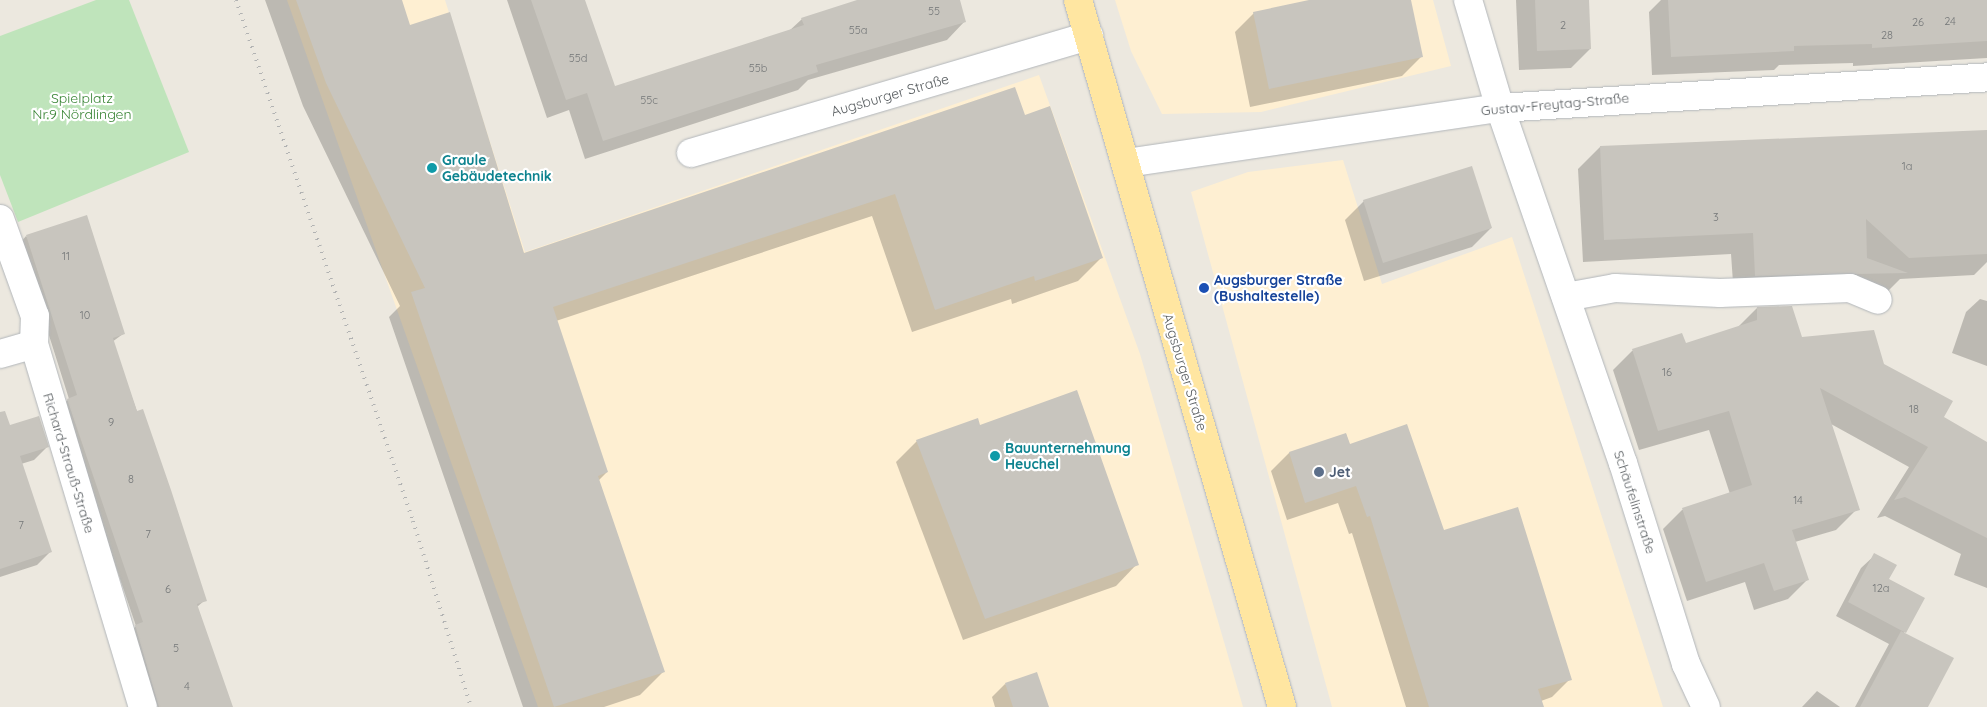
<!DOCTYPE html>
<meta charset="utf-8">
<style>
body{margin:0}
#map{position:relative;width:1987px;height:707px;overflow:hidden;background:#ece8df;font-family:Quicksand,sans-serif}
div>[style]{position:absolute}
.commercial>*{inset:0;background:#feefd2}
.green>*{inset:0;background:#bfe4bb}
.shadow>*{inset:0;background:#0003}
.building>*{inset:0;background:#c8c5be}
.roads{filter:drop-shadow(0 0 1px #b2b6ba) drop-shadow(0 0 1px #b2b6ba)}
.minor>*{height:28px;margin:-14px;padding:0 14px;transform-origin:14px;border-radius:14px;background:#fff}
.major>*{height:28px;margin:-14px;padding:0 14px;transform-origin:14px;border-radius:14px;background:#ffe6a1}
.rail>*{height:4px;margin-top:-2px;transform-origin:0;background:repeating-linear-gradient(90deg,#b1b2b2 0 1px,transparent 0 7px)}
.dots>*{width:14px;height:14px;translate:-50% -50%;box-sizing:border-box;border:2px solid #fff;border-radius:50%}
span{translate:-50% -50%;white-space:nowrap;text-align:center;line-height:1.15;-webkit-text-stroke:4.5px #fff;paint-order:stroke}
.number-label{font-size:11px;color:#747778}
.number-label span{-webkit-text-stroke-width:0}
.street-label{font-size:14px;color:#585d60}
.park-label{font-size:14px;color:#388434}
.culture-label{font-size:14px;color:#0d838f;font-weight:700}
.left{translate:0 -50%;text-align:left}
.transit-label{font-size:14px;color:#164399;font-weight:700}
.service-label{font-size:14px;color:#4e5e75;font-weight:700}
</style>
<div id="map">
<div class="commercial">
<i style="clip-path:polygon(287px 0,445px 0,525px 252px,1039px 75px,1140px 354px,1243px 707px,538px 707px)"></i>
<i style="clip-path:polygon(1115px 0,1433px 0,1451px 66px,1261px 112px,1162px 114px,1131px 51px)"></i>
<i style="clip-path:polygon(1343px 160px,1382px 284px,1512px 237px,1663px 707px,1332px 707px,1191px 192px,1248px 172px)"></i>
</div>
<div class="green">
<i style="clip-path:polygon(96px 0,129px 0,189px 152px,18px 222px,0 175px,0 36px)"></i>
</div>
<div class="shadow">
<i style="clip-path:polygon(265px 0,400px 0,410px 27px,524px 254px,1024px 116px,1101px 258px,1078px 281px,1012px 304px,1011px 299px,912px 332px,872px 216px,556px 321px,607px 472px,598px 481px,663px 672px,640px 695px,604px 707px,523px 707px,389px 317px,400px 306px,303px 106px)"></i>
<i style="clip-path:polygon(507px 0,584px 0,614px 88px,789px 31px,802px 19px,862px 0,958px 0,965px 21px,947px 40px,808px 80px,798px 90px,585px 159px,569px 110px,547px 118px)"></i>
<i style="clip-path:polygon(1315px 0,1410px 0,1421px 57px,1402px 76px,1250px 107px,1235px 32px,1254px 13px)"></i>
<i style="clip-path:polygon(1516px 0,1588px 0,1590px 49px,1571px 68px,1519px 70px)"></i>
<i style="clip-path:polygon(1661px 0,1987px 0,1987px 58px,1853px 66px,1853px 63px,1779px 65px,1774px 70px,1652px 75px,1649px 12px)"></i>
<i style="clip-path:polygon(1987px 132px,1987px 262px,1974px 275px,1900px 279px,1885px 294px,1734px 297px,1731px 254px,1583px 262px,1578px 169px,1600px 147px)"></i>
<i style="clip-path:polygon(1364px 201px,1491px 228px,1472px 247px,1364px 281px,1345px 220px)"></i>
<i style="clip-path:polygon(26px 236px,123px 334px,112px 342px,205px 600px,197px 607px,231px 707px,150px 707px,129px 633px,136px 626px,61px 406px,69px 399px,20px 243px)"></i>
<i style="clip-path:polygon(1980px 299px,1987px 301px,1987px 366px,1952px 353px,1966px 312px)"></i>
<i style="clip-path:polygon(1757px 308px,1801px 338px,1883px 364px,1942px 417px,1987px 444px,1987px 588px,1954px 575px,1961px 554px,1885px 516px,1877px 518px,1909px 467px,1831px 424px,1856px 510px,1836px 530px,1795px 542px,1807px 580px,1788px 599px,1754px 610px,1745px 582px,1687px 601px,1663px 529px,1682px 510px,1730px 494px,1709px 430px,1639px 450px,1613px 370px,1632px 351px,1682px 335px,1685px 345px,1738px 327px)"></i>
<i style="clip-path:polygon(979px 426px,1137px 564px,1116px 586px,963px 640px,896px 462px,917px 441px)"></i>
<i style="clip-path:polygon(0 430px,47px 447px,34px 460px,21px 464px,50px 552px,37px 565px,0 577px)"></i>
<i style="clip-path:polygon(1346px 434px,1350px 446px,1443px 532px,1570px 679px,1552px 697px,1541px 701px,1542px 707px,1406px 707px,1352px 533px,1349px 534px,1338px 503px,1287px 520px,1271px 471px,1289px 453px)"></i>
<i style="clip-path:polygon(1875px 555px,1888px 579px,1927px 707px,1855px 707px,1889px 644px,1836px 616px,1861px 568px)"></i>
<i style="clip-path:polygon(1005px 684px,1047px 707px,995px 707px,992px 697px)"></i>
<i style="clip-path:polygon(1817px 691px,1840px 707px,1802px 707px)"></i>
</div>
<div class="building">
<i style="clip-path:polygon(296px 0,402px 0,410px 25px,450px 12px,524px 253px,1015px 87px,1025px 115px,1050px 106px,1103px 258px,1035px 281px,1034px 276px,935px 310px,895px 194px,553px 307px,608px 472px,598px 476px,665px 672px,554px 707px,411px 292px,425px 288px,326px 83px)"></i>
<i style="clip-path:polygon(531px 0,585px 0,615px 86px,804px 25px,801px 18px,857px 0,960px 0,966px 22px,816px 65px,818px 72px,603px 141px,587px 93px,566px 100px)"></i>
<i style="clip-path:polygon(1309px 0,1411px 0,1423px 57px,1269px 89px,1253px 12px)"></i>
<i style="clip-path:polygon(1535px 0,1589px 0,1591px 49px,1537px 51px)"></i>
<i style="clip-path:polygon(1668px 0,1987px 0,1987px 41px,1872px 48px,1872px 44px,1794px 46px,1794px 51px,1671px 57px)"></i>
<i style="clip-path:polygon(1987px 130px,1987px 254px,1909px 258px,1866px 219px,1867px 258px,1908px 273px,1755px 276px,1753px 233px,1604px 240px,1600px 146px)"></i>
<i style="clip-path:polygon(1472px 166px,1492px 228px,1383px 263px,1363px 200px)"></i>
<i style="clip-path:polygon(87px 215px,125px 334px,113px 338px,137px 411px,143px 409px,171px 490px,207px 601px,197px 604px,233px 707px,159px 707px,135px 625px,143px 622px,67px 399px,77px 395px,26px 235px)"></i>
<i style="clip-path:polygon(1792px 306px,1802px 337px,1874px 330px,1884px 364px,1953px 401px,1944px 417px,1987px 442px,1987px 538px,1905px 497px,1894px 500px,1928px 447px,1820px 388px,1860px 510px,1792px 530px,1809px 580px,1774px 591px,1764px 563px,1706px 582px,1682px 508px,1752px 485px,1729px 411px,1658px 431px,1632px 349px,1682px 333px,1686px 343px,1757px 320px,1757px 307px)"></i>
<i style="clip-path:polygon(1077px 390px,1139px 565px,985px 619px,916px 440px,978px 418px,980px 425px)"></i>
<i style="clip-path:polygon(5px 411px,10px 425px,39px 416px,49px 447px,20px 456px,52px 552px,0 569px,0 412px)"></i>
<i style="clip-path:polygon(1407px 424px,1444px 530px,1518px 507px,1572px 680px,1538px 689px,1544px 707px,1429px 707px,1370px 516px,1367px 517px,1356px 486px,1305px 503px,1289px 452px,1346px 433px,1350px 444px)"></i>
<i style="clip-path:polygon(1874px 553px,1897px 565px,1889px 579px,1925px 598px,1906px 633px,1848px 602px)"></i>
<i style="clip-path:polygon(1901px 631px,1954px 658px,1928px 707px,1860px 707px)"></i>
<i style="clip-path:polygon(1037px 672px,1049px 707px,1013px 707px,1005px 683px)"></i>
</div>
<div class="roads">
<div class="minor">
<i style="left:1468px;top:0;width:113px;rotate:73.5deg"></i>
<i style="left:1500px;top:108px;width:376px;rotate:70.9deg"></i>
<i style="left:1623px;top:463px;width:211px;rotate:72.6deg"></i>
<i style="left:1686px;top:664px;width:47px;rotate:65.1deg"></i>
<i style="left:691px;top:153px;width:415px;rotate:-16.4deg"></i>
<i style="left:1126px;top:163px;width:378px;rotate:-8.4deg"></i>
<i style="left:1500px;top:108px;width:488px;rotate:-3.6deg"></i>
<i style="left:0;top:219px;width:103px;rotate:70.2deg"></i>
<i style="left:35px;top:316px;width:28px;rotate:92deg"></i>
<i style="left:34px;top:344px;width:379px;rotate:73.3deg"></i>
<i style="left:1566px;top:297px;width:50px;rotate:-10.4deg"></i>
<i style="left:1615px;top:288px;width:105px;rotate:2.7deg"></i>
<i style="left:1720px;top:293px;width:130px;rotate:-2.2deg"></i>
<i style="left:1850px;top:288px;width:30px;rotate:23deg"></i>
<i style="left:0;top:354px;width:35px;rotate:-16deg"></i>
</div>
<div class="major">
<i style="left:1078px;top:0;width:736px;rotate:73.9deg"></i>
</div>
</div>
<div class="rail">
<i style="left:236px;top:0;width:550px;rotate:71.24deg"></i>
<i style="left:413px;top:521px;width:195px;rotate:72.7deg"></i>
</div>
<div class="dots">
<i style="left:432px;top:168px;background:#0f9aa8"></i>
<i style="left:1204px;top:288px;background:#1a4fb4"></i>
<i style="left:995px;top:456px;background:#0f9aa8"></i>
<i style="left:1319px;top:472px;background:#5c6f8a"></i>
</div>
<div class="number-label">
<span style="left:934px;top:11px">55</span>
<span style="left:1950px;top:21px">24</span>
<span style="left:1918px;top:22px">26</span>
<span style="left:1563px;top:25px">2</span>
<span style="left:858px;top:30px">55a</span>
<span style="left:1887px;top:35px">28</span>
<span style="left:578px;top:58px">55d</span>
<span style="left:758px;top:68px">55b</span>
<span style="left:649px;top:100px">55c</span>
<span style="left:1907px;top:166px">1a</span>
<span style="left:1716px;top:217px">3</span>
<span style="left:66px;top:256px">11</span>
<span style="left:85px;top:315px">10</span>
<span style="left:1667px;top:372px">16</span>
<span style="left:1914px;top:409px">18</span>
<span style="left:111px;top:422px">9</span>
<span style="left:131px;top:479px">8</span>
<span style="left:1798px;top:500px">14</span>
<span style="left:21px;top:525px">7</span>
<span style="left:148px;top:534px">7</span>
<span style="left:1881px;top:588px">12a</span>
<span style="left:168px;top:589px">6</span>
<span style="left:176px;top:648px">5</span>
<span style="left:187px;top:686px">4</span>
</div>
<div class="street-label">
<span style="left:890px;top:95px;rotate:-16deg">Augsburger Straße</span>
<span style="left:1555px;top:104px;rotate:-5deg">Gustav-Freytag-Straße</span>
<span style="left:1185px;top:372px;rotate:73deg">Augsburger Straße</span>
<span style="left:69px;top:463px;rotate:73deg">Richard-Strauß-Straße</span>
<span style="left:1635px;top:502px;rotate:72deg">Schäufelinstraße</span>
</div>
<div class="park-label">
<span style="left:82px;top:106px">Spielplatz<br>Nr.9 Nördlingen</span>
</div>
<div class="culture-label">
<span class="left" style="left:442px;top:168px">Graule<br>Gebäudetechnik</span>
<span class="left" style="left:1005px;top:456px">Bauunternehmung<br>Heuchel</span>
</div>
<div class="transit-label">
<span class="left" style="left:1214px;top:288px">Augsburger Straße<br>(Bushaltestelle)</span>
</div>
<div class="service-label">
<span class="left" style="left:1329px;top:472px">Jet</span>
</div>
</div>
